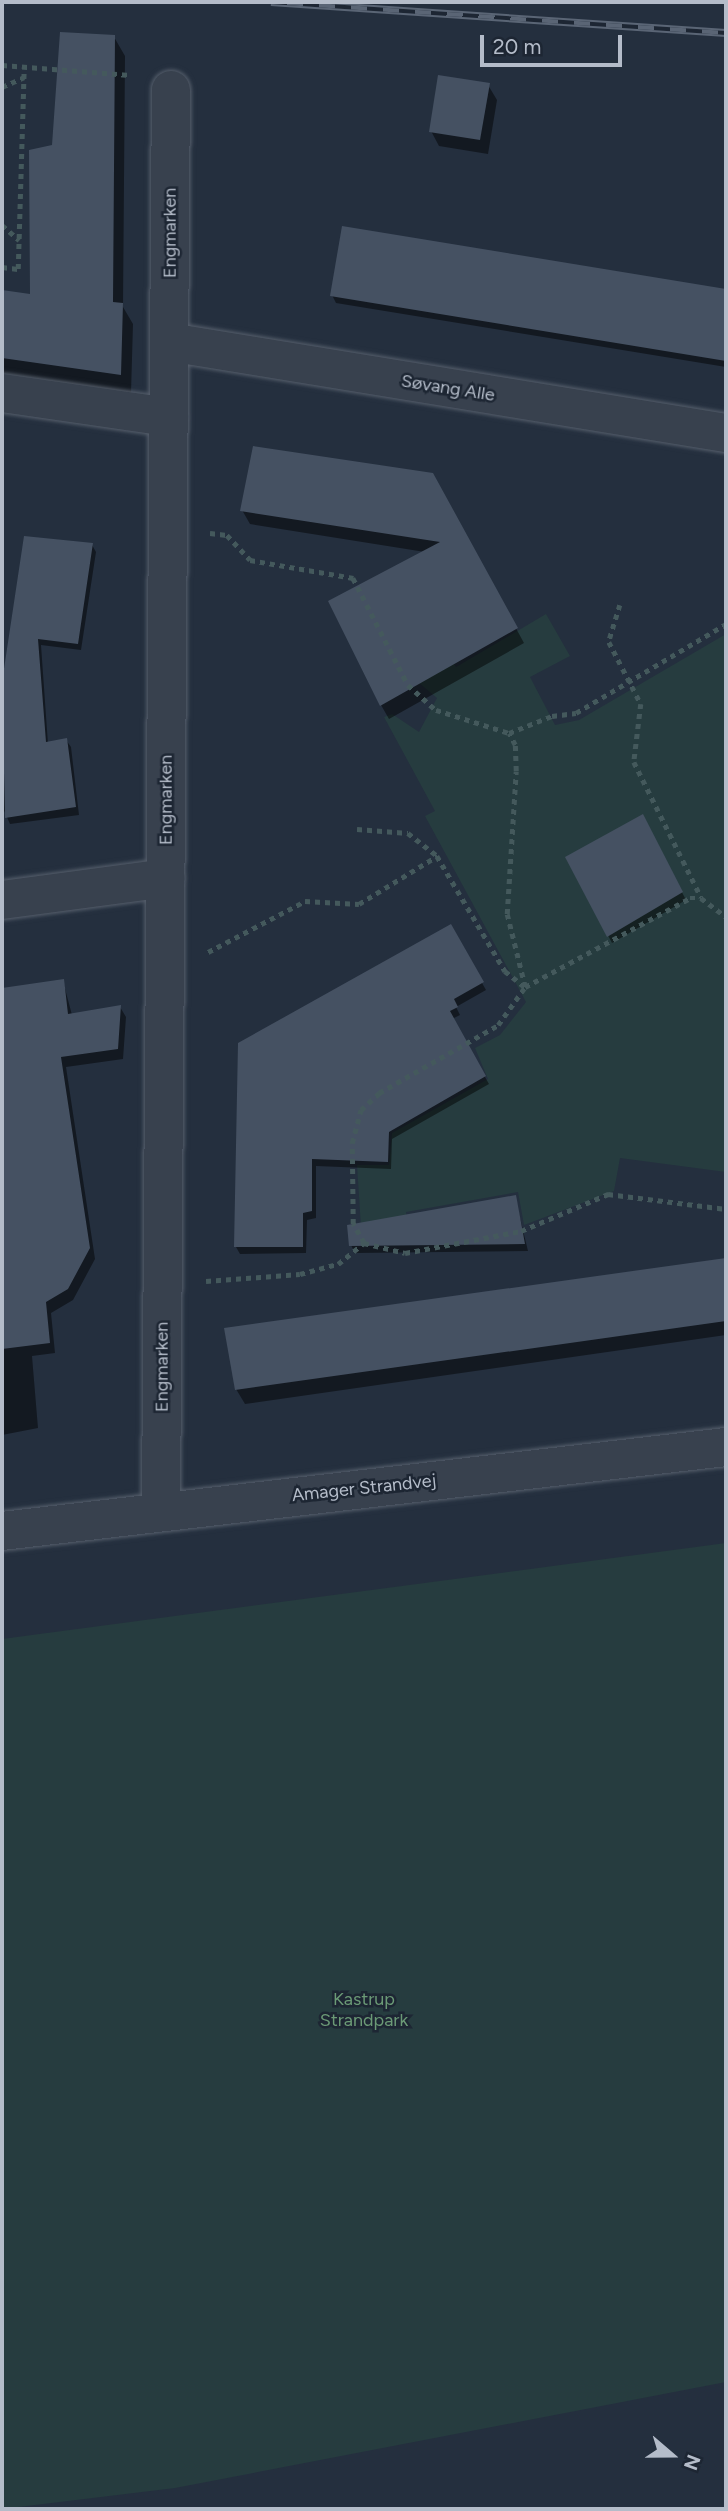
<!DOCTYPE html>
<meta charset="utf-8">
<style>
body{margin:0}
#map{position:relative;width:728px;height:2511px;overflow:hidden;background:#242f3e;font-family:Figtree,sans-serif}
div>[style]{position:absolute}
.green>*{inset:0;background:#263c3f}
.shadow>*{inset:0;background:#0007}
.building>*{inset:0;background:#455162}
.path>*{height:4.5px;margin-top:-2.25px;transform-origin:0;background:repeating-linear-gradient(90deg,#44595c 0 5px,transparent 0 10px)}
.roads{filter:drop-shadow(0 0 2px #565f6c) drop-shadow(0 0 2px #565f6c)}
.minor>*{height:38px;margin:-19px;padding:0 19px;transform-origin:19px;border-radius:19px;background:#38414e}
.rail>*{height:8px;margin-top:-4px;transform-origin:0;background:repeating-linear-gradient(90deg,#1d2633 0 16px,#5a6575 0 32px);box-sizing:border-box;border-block:2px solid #5a6575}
span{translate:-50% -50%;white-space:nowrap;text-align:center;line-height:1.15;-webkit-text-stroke:5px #1d2633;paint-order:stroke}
.street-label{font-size:18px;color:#b4bcc9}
.park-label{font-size:18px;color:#6b9a76}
.frame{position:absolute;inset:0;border:4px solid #b4bcc9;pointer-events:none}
.north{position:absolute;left:637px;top:2420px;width:70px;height:70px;-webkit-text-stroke:5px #1d2633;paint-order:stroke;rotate:110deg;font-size:19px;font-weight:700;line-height:28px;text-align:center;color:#b4bcc9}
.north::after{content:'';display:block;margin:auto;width:24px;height:32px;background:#b4bcc9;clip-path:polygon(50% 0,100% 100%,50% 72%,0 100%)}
.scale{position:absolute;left:480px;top:35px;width:142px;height:32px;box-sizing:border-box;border:4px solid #b4bcc9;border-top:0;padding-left:9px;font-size:21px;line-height:24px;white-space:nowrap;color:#b4bcc9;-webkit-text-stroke:5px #1d2633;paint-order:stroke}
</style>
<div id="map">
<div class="green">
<i style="clip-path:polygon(546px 614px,570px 656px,530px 677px,555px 725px,579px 720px,726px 634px,726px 1172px,620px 1158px,614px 1191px,524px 1225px,518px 1192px,406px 1212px,411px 1245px,361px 1227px,357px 1165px,389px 1165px,392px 1133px,488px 1079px,475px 1048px,500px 1035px,526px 1002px,425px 816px,435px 811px,384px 717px,392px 714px,419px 732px,437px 698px,419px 683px,427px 619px,456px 667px)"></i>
<i style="clip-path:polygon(726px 1543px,726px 2382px,175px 2488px,2px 2509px,2px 1639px)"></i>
</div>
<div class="shadow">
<i style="clip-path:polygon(114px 37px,125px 56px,123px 307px,133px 324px,131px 393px,2px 376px,2px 292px,32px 296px,54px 147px)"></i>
<i style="clip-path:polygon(488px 85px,497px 100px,488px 154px,439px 146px,431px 131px)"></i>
<i style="clip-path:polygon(344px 228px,726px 291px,726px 367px,336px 303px,332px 295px)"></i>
<i style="clip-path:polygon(440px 489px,524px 643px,389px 719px,381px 705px,425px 552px,250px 524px,242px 510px)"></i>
<i style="clip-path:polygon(92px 545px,96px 552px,81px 650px,41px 645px,48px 744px,66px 740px,71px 747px,79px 815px,10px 824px,2px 806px,2px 684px,6px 684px)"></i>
<i style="clip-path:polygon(646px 823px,686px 900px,612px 943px,567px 858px)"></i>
<i style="clip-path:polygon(450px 927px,486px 990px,456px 1007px,460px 1015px,452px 1019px,489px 1084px,392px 1139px,391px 1169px,316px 1166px,316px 1218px,307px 1220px,306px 1253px,240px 1254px,236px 1247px)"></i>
<i style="clip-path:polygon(63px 981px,72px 1015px,120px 1007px,126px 1017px,123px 1059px,66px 1067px,95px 1259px,73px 1300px,51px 1313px,55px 1353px,32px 1356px,38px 1428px,2px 1435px,5px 1234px,2px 990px)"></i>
<i style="clip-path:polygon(515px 1197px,528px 1251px,355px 1253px,351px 1245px)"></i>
<i style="clip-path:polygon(726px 1259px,726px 1335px,245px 1404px,236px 1389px,226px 1329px)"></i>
</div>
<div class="building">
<i style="clip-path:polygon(60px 32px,115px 35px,113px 302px,123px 303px,121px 375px,2px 358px,2px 290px,30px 294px,29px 150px,52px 145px)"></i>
<i style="clip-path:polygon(438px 75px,490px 83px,480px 140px,429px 132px)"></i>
<i style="clip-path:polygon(342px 226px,726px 289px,726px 361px,330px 296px)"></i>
<i style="clip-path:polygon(253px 446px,433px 473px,518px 628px,380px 706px,328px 601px,440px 542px,240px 511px)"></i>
<i style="clip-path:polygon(24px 536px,93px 543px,78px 644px,38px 639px,46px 742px,67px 738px,76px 807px,5px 818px,2px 682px)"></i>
<i style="clip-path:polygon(643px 814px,683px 892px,607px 937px,565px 857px)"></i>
<i style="clip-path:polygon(451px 924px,484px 982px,454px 999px,458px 1007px,450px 1011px,486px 1076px,389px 1132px,388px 1162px,312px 1159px,312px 1211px,303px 1213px,303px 1247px,234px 1247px,238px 1043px)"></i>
<i style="clip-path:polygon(64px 979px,68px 1014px,121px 1005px,118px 1049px,61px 1057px,90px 1248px,68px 1289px,46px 1302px,50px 1343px,2px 1349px,2px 988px)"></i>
<i style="clip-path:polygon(516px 1195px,525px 1244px,349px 1246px,347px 1225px)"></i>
<i style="clip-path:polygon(726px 1258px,726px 1321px,235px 1390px,224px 1328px)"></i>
</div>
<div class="path">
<i style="left:2px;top:65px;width:128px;rotate:4.5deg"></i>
<i style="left:2px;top:87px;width:24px;rotate:-24deg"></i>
<i style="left:2px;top:225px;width:23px;rotate:41deg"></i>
<i style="left:2px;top:267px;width:16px;rotate:7deg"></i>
<i style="left:18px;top:269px;width:202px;rotate:-88.3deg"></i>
<i style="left:210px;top:533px;width:17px;rotate:7deg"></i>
<i style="left:227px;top:535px;width:34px;rotate:47deg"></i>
<i style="left:250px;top:560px;width:105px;rotate:9.9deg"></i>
<i style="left:353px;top:578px;width:120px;rotate:62.8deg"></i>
<i style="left:408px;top:685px;width:38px;rotate:42deg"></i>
<i style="left:436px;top:710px;width:77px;rotate:17.5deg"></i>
<i style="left:509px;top:733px;width:46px;rotate:-21.6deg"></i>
<i style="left:552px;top:716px;width:24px;rotate:-7deg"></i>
<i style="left:576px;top:713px;width:174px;rotate:-30.7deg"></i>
<i style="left:620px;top:605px;width:39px;rotate:107deg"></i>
<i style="left:609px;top:642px;width:70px;rotate:62.7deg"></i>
<i style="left:641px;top:704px;width:58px;rotate:96.9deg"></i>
<i style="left:634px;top:762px;width:151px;rotate:63.6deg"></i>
<i style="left:357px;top:829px;width:51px;rotate:4.5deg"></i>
<i style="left:408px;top:833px;width:37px;rotate:38deg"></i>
<i style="left:208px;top:952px;width:110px;rotate:-27.7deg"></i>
<i style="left:305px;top:901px;width:54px;rotate:3.2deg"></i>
<i style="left:359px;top:904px;width:92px;rotate:-31.6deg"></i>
<i style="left:437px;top:856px;width:134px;rotate:59.4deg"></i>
<i style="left:505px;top:971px;width:26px;rotate:39deg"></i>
<i style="left:525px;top:987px;width:187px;rotate:-28.3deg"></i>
<i style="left:690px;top:898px;width:11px"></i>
<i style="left:701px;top:898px;width:31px;rotate:37deg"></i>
<i style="left:364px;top:1243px;width:42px;rotate:13.7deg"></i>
<i style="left:405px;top:1253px;width:118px;rotate:-10.7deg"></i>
<i style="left:521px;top:1231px;width:95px;rotate:-23deg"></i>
<i style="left:608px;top:1194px;width:119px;rotate:7.2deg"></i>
<i style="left:206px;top:1281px;width:94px;rotate:-4.3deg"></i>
<i style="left:300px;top:1274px;width:39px;rotate:-15deg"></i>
<i style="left:338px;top:1264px;width:33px;rotate:-39deg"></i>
<i style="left:364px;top:1243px;width:22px;rotate:-120deg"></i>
<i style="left:353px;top:1224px;width:81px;rotate:-90.7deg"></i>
<i style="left:352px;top:1143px;width:34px;rotate:-75deg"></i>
<i style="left:361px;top:1110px;width:25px;rotate:-43deg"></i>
<i style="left:379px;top:1093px;width:137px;rotate:-29.7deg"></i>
<i style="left:498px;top:1025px;width:47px;rotate:-54.6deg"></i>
<i style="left:525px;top:987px;width:75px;rotate:-103.9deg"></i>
<i style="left:507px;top:914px;width:143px;rotate:-86.4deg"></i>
<i style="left:516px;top:771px;width:26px;rotate:-92deg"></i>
<i style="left:515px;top:745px;width:13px;rotate:-117deg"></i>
</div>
<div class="roads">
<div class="minor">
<i style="left:169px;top:342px;width:564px;rotate:9.28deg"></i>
<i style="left:2px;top:393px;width:169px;rotate:8.2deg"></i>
<i style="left:2px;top:900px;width:165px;rotate:-7.6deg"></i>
<i style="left:161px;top:1510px;width:1420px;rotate:-89.6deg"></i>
<i style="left:2px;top:1531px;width:729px;rotate:-6.62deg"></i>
</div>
</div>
<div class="rail">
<i style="left:271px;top:2px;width:456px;rotate:3.9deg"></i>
</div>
<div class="street-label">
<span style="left:170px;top:233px;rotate:-90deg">Engmarken</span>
<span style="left:448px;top:388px;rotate:9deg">Søvang Alle</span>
<span style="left:166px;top:800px;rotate:-90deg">Engmarken</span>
<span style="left:162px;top:1367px;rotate:-90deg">Engmarken</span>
<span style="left:364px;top:1488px;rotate:-6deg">Amager Strandvej</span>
</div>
<div class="park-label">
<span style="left:364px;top:2010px">Kastrup<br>Strandpark</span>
</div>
<div class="frame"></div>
<div class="north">N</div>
<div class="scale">20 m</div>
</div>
